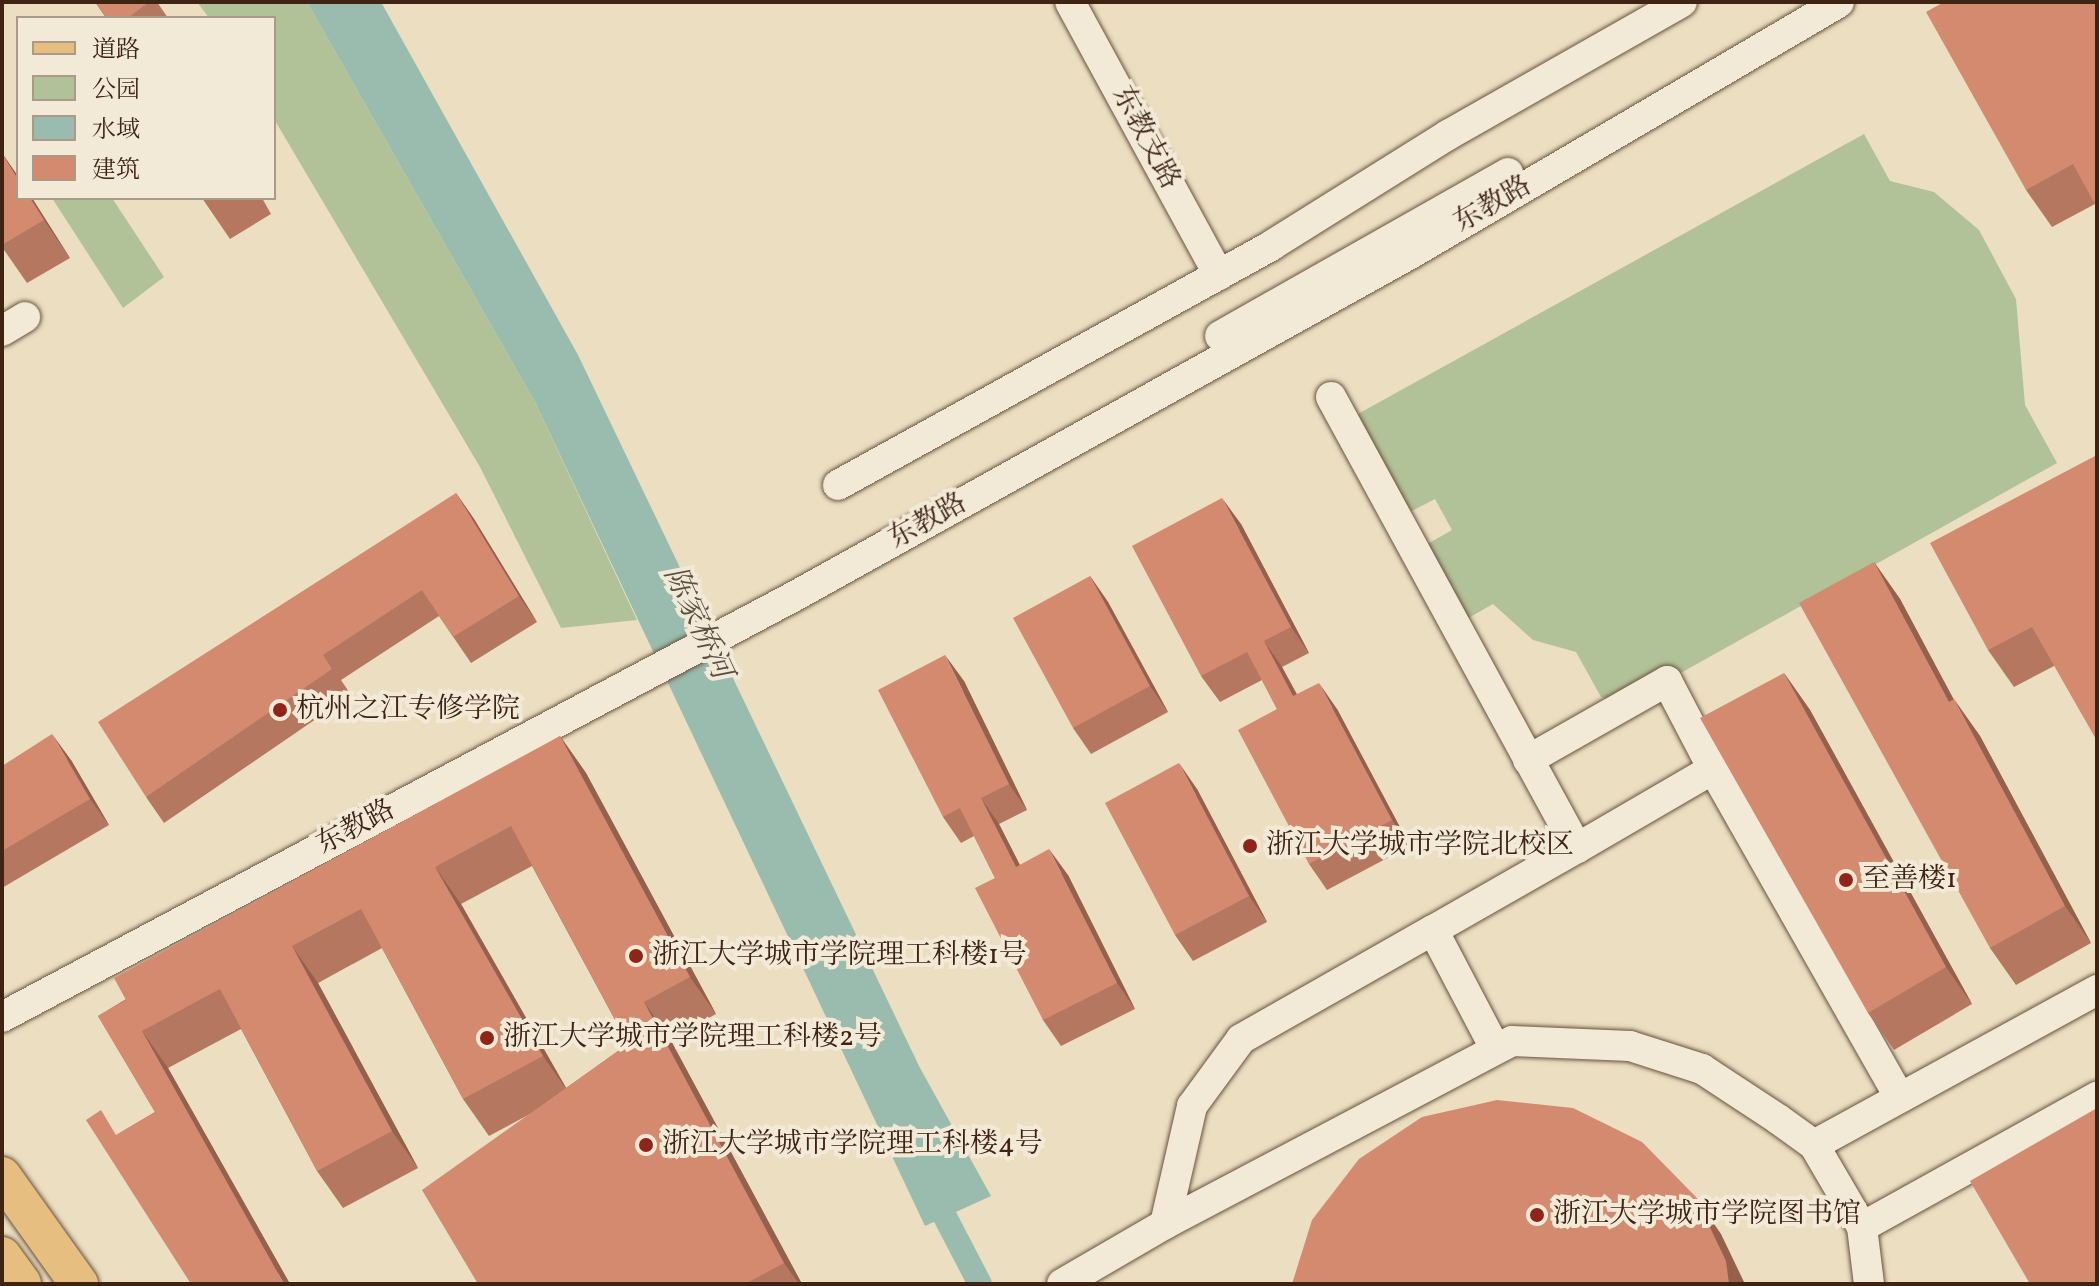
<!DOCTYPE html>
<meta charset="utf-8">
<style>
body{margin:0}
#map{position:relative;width:2099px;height:1286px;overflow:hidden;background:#ebdec1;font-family:Vollkorn,"Noto Serif SC",serif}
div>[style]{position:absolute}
.green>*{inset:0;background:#b1c298}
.water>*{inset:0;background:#99bcae}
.canal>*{height:24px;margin:-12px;padding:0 12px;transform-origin:12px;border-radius:12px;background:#99bcae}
.roads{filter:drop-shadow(0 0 2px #6a523e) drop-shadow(0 0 2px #6a523e)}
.minor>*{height:30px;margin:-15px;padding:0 15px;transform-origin:15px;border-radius:15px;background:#f2ead7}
.major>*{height:38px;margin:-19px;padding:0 19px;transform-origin:19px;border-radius:19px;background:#e6bf80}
.wall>*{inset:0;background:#b5775f}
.shaded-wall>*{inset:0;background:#94614d}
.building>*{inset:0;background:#d38a6e}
.dots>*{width:22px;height:22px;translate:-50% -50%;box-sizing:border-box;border:4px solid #f2ead7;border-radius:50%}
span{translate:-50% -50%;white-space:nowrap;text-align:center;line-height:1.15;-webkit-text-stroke:8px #f2ead7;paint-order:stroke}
.street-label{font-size:28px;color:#3f2313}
.poi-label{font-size:28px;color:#3f2313}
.left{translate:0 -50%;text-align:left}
.water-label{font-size:30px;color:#5a5142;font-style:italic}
.frame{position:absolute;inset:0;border:4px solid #3f2313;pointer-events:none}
.legend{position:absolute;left:16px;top:16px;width:260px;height:184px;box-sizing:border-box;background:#f2ead7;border:2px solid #aa9a89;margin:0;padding:10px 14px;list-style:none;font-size:24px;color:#3f2313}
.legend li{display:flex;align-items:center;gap:16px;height:40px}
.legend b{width:40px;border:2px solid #aa9a89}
</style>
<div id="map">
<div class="green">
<i style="clip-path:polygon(197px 2px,307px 2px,535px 402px,637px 620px,561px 628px,480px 467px,274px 119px,274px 18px,209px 18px)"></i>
<i style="clip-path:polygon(1864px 134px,1890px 181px,1934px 192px,1979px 230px,2016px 299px,2025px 405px,2057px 463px,1627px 703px,1601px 697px,1576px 652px,1533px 640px,1493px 604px,1465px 620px,1424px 546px,1452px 530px,1435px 499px,1410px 512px,1356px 415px)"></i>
<i style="clip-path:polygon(52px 198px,112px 198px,164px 277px,123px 308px)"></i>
</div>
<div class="water">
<i style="clip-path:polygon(307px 2px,381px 2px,578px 355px,920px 1068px,991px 1196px,925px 1226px,535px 402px)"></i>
</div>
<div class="canal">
<i style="left:930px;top:1188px;width:108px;rotate:62.5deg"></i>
</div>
<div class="roads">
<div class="minor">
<i style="left:1070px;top:2px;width:311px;rotate:61.4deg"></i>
<i style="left:2px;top:331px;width:27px;rotate:-31deg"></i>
<i style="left:1220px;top:336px;width:331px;rotate:-29.5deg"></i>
<i style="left:1331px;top:397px;width:514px;rotate:61.39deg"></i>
<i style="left:1577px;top:848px;width:166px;rotate:150.3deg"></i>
<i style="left:838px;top:485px;width:496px;rotate:-28.9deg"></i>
<i style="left:1272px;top:245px;width:208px;rotate:-32deg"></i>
<i style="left:1448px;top:135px;width:269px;rotate:-29.6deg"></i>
<i style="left:1528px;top:760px;width:160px;rotate:-29.6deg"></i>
<i style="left:1667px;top:681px;width:99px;rotate:62.4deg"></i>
<i style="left:1713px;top:769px;width:157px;rotate:149.8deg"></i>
<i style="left:1713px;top:769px;width:378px;rotate:60.4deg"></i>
<i style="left:2px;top:1017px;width:896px;rotate:-27.97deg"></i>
<i style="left:793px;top:597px;width:708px;rotate:-29.06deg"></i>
<i style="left:1412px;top:253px;width:495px;rotate:-30.4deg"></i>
<i style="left:1814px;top:1145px;width:323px;rotate:-28.7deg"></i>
<i style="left:1165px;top:1224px;width:121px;rotate:-77.1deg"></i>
<i style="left:1192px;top:1106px;width:83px;rotate:-53.8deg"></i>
<i style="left:1241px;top:1039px;width:221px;rotate:-29.6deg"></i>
<i style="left:1433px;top:930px;width:133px;rotate:62.3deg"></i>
<i style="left:1862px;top:1227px;width:269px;rotate:-29deg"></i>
<i style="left:1062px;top:1284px;width:119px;rotate:-30.2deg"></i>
<i style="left:1165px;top:1224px;width:392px;rotate:-27.8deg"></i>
<i style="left:1512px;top:1041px;width:118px;rotate:2.4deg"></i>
<i style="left:1630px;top:1046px;width:76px;rotate:17.7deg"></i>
<i style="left:1702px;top:1069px;width:91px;rotate:33.3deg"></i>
<i style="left:1778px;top:1119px;width:44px;rotate:35.8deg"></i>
<i style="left:1814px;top:1145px;width:95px;rotate:59.7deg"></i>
<i style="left:1862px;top:1227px;width:57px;rotate:83deg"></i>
</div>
<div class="major">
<i style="left:2px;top:1176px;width:133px;rotate:54.5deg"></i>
<i style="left:2px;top:1256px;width:34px;rotate:54deg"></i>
</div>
</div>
<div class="wall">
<i style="clip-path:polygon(95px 2px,157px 2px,168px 18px,106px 18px)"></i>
<i style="clip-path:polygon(2097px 2px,2095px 204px,2052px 227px,2026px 190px)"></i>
<i style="clip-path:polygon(2px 153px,18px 198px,32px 198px,70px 258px,27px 283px,2px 247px)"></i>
<i style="clip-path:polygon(202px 198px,262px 198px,271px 214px,230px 239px)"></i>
<i style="clip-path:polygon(2097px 455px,2054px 666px,2014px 687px,1988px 650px)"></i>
<i style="clip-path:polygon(456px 493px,474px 519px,537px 622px,471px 663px,439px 616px,341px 680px,351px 695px,164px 823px,146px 797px)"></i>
<i style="clip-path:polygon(1241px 524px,1309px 653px,1282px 667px,1297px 694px,1337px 709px,1410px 846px,1327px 890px,1309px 864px,1277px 709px,1262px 680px,1220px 702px,1201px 676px)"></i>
<i style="clip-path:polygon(1874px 562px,1900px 599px,1953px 699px,1980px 736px,2091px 943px,2016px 985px,1990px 948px)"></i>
<i style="clip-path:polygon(1090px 576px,1108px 602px,1168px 712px,1091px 754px,1073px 728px)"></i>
<i style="clip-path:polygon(1784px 673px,1810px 710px,1972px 1004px,1894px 1050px,1868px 1013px)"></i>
<i style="clip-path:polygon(964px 681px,1027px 810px,999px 824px,1020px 865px,1068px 875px,1135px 1009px,1061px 1046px,1043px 1020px,995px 878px,974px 836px,961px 843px,943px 817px)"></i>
<i style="clip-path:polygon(evenodd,560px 736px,586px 773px,716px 1014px,670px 1039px,802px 1284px,478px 1284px,530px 1114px,489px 1136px,463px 1099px,382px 948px,318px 983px,418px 1168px,343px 1208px,317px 1171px,241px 1029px,168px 1068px,290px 1284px,118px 1134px,155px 1112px,98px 1016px,560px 736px,532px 866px,628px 1044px,566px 1088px,461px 904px,532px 866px)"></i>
<i style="clip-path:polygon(71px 760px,109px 825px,2px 888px,2px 766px)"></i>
<i style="clip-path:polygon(1197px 789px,1267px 922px,1193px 961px,1175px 935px)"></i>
</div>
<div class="shaded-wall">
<i style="clip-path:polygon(2px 153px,18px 176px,18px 180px,2px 154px)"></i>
<i style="clip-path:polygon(30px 198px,32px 198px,70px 258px,44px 220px)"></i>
<i style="clip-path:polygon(456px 493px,474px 519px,537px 622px,519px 596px)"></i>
<i style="clip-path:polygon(1222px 498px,1241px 524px,1309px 653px,1291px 627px)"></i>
<i style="clip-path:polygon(1874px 562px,1900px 599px,1975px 739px,1949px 702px)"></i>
<i style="clip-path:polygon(1090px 576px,1108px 602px,1168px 712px,1150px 686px)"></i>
<i style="clip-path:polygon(1264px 641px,1282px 667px,1311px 722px,1293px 696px)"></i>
<i style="clip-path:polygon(945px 655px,964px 681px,1027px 810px,1009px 784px)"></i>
<i style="clip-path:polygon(1784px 673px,1810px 710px,1972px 1004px,1946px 967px)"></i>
<i style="clip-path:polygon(1319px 683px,1337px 709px,1410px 846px,1392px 820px)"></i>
<i style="clip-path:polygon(1954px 699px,1980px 736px,2091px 943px,2065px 906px)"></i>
<i style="clip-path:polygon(52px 734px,71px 760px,109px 825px,90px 799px)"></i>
<i style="clip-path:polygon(560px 736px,586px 773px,716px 1014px,690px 977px)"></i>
<i style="clip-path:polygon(1179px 763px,1197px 789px,1267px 922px,1249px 896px)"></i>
<i style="clip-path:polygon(981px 798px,999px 824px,1034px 893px,1016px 867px)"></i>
<i style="clip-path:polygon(1049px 849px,1068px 875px,1135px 1009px,1117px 983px)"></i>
<i style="clip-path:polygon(435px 867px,461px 904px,569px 1093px,543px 1056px)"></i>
<i style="clip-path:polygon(292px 946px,318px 983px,418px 1168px,392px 1131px)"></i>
<i style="clip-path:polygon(644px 1002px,670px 1039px,802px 1284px,799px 1284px,784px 1263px)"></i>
<i style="clip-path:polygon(142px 1031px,168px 1068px,290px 1284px,284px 1284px)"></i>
<i style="clip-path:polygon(1695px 1196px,1721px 1234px,1745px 1284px,1729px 1284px)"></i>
</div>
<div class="building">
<i style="clip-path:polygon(95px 2px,149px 2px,128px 18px,107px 18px)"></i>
<i style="clip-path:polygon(1944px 2px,2097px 2px,2097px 208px,2073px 164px,2026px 190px,1926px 12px)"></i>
<i style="clip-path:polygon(2px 154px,18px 180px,18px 198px,30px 198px,44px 220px,2px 245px)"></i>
<i style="clip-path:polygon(2097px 455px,2097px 741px,2032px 627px,1988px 650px,1930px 543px)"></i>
<i style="clip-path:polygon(456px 493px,519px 596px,453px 637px,422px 590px,323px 655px,332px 669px,146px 797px,98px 722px)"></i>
<i style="clip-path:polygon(1222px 498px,1291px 627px,1264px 641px,1293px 696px,1319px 683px,1392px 820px,1309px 864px,1238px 730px,1277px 709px,1247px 652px,1201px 676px,1132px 546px)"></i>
<i style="clip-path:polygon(1874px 562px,1949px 702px,1954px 699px,2065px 906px,1990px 948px,1799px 603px)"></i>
<i style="clip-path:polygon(1090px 576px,1150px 686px,1073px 728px,1013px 618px)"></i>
<i style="clip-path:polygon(945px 655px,1009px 784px,981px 798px,1016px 867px,1049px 849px,1117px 983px,1043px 1020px,975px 888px,995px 878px,960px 808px,943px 817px,878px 690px)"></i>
<i style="clip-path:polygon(1784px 673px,1946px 967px,1868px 1013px,1700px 718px)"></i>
<i style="clip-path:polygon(52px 734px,90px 799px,2px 851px,2px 766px)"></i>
<i style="clip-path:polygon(560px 736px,690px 977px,644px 1002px,784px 1263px,745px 1284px,478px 1284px,422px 1190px,628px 1044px,511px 826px,435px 867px,543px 1056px,463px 1099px,361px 909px,292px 946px,392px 1131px,317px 1171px,220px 989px,142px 1031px,284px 1284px,191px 1284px,86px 1120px,101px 1110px,116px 1135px,155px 1112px,98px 1016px,126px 1000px,114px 978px)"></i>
<i style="clip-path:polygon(1179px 763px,1249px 896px,1175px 935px,1105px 803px)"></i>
<i style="clip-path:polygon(1497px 1100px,1573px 1108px,1642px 1142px,1695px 1196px,1726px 1261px,1729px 1284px,1292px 1284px,1312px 1220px,1359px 1159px,1422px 1117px)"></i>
<i style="clip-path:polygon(2097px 1108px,2097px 1284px,2030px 1284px,1970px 1181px)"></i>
</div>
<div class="dots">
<i style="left:280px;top:710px;background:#8f2418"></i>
<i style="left:1250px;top:846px;background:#8f2418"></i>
<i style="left:1846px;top:880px;background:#8f2418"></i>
<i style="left:636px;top:956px;background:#8f2418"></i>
<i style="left:487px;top:1038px;background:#8f2418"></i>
<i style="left:646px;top:1145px;background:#8f2418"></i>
<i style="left:1537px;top:1215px;background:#8f2418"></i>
</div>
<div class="street-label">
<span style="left:1145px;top:138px;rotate:62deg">东教支路</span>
<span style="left:1493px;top:205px;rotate:-30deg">东教路</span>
<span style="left:928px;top:522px;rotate:-29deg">东教路</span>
<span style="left:356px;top:828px;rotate:-28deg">东教路</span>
</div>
<div class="poi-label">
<span class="left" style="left:296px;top:710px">杭州之江专修学院</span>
<span class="left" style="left:1266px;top:846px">浙江大学城市学院北校区</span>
<span class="left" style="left:1862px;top:880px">至善楼1</span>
<span class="left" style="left:652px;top:956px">浙江大学城市学院理工科楼1号</span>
<span class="left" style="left:503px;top:1038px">浙江大学城市学院理工科楼2号</span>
<span class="left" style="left:662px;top:1145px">浙江大学城市学院理工科楼4号</span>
<span class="left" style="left:1553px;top:1215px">浙江大学城市学院图书馆</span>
</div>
<div class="water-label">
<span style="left:697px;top:623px;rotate:65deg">陈家桥河</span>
</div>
<div class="frame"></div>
<ul class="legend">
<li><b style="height:10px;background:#e6bf80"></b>道路</li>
<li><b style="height:22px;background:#b1c298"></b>公园</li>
<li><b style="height:22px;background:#99bcae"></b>水域</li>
<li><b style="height:22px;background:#d38a6e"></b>建筑</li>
</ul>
</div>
